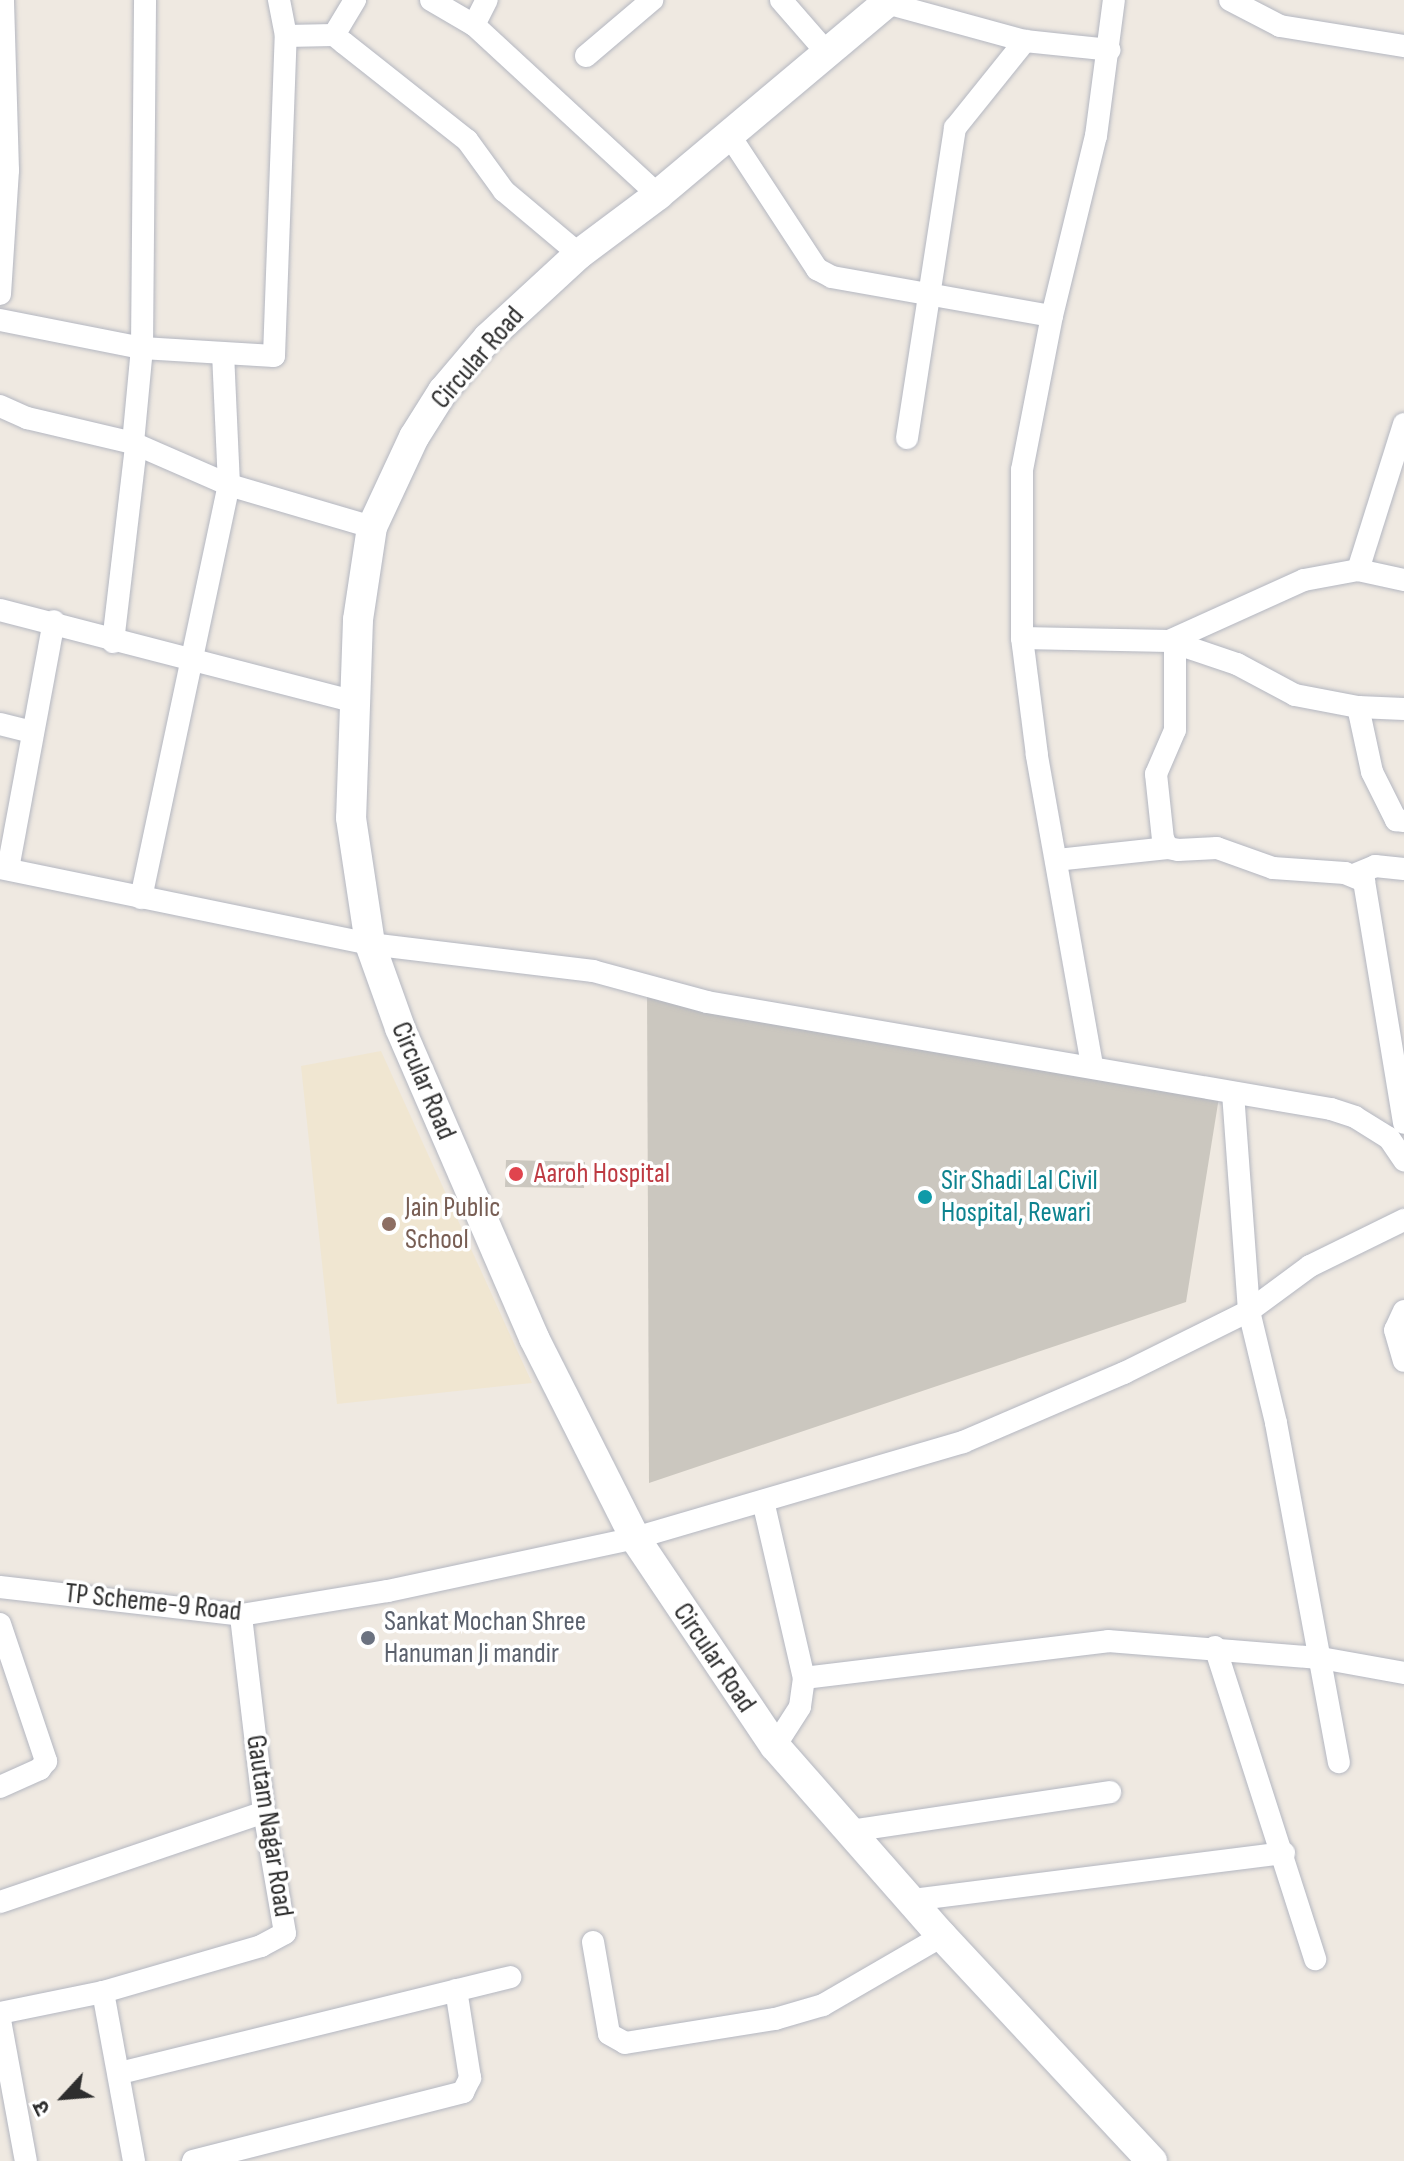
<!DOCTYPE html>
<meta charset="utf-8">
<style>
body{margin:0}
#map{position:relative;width:1404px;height:2161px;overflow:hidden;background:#efe9e1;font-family:"Sofia Sans Condensed","Noto Sans Devanagari",sans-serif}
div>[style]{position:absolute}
.education>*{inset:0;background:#f0e6d1}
.building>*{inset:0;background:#cbc7bf}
.roads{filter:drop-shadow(0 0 2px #b4b7c1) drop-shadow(0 0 2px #b4b7c1)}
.street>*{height:22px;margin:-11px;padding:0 11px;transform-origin:11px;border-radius:11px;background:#fff}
.secondary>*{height:30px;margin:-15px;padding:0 15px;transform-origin:15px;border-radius:15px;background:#fff}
.dots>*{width:22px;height:22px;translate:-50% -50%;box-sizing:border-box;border:4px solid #fff;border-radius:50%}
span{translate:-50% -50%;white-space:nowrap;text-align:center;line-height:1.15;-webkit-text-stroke:7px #fff;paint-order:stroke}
.street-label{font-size:28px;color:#2e2e2e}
.health-label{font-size:28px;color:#be3a42}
.left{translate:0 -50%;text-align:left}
.culture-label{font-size:28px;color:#0d838f}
.education-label{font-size:28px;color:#785e54}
.worship-label{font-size:28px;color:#5b616d}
.north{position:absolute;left:24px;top:2057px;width:80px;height:80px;-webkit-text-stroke:6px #fff;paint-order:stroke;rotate:244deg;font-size:22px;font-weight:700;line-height:32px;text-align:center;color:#2e2e2e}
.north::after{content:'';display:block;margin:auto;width:28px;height:36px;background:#2e2e2e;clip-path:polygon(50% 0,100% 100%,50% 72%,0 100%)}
</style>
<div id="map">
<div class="education">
<i style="clip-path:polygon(381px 1051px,532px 1383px,337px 1404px,301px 1066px)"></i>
</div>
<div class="building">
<i style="clip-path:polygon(647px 985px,1220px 1091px,1186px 1302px,649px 1483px)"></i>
<i style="clip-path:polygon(506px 1160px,585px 1162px,584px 1188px,505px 1187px)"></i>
</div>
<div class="roads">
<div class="street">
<i style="left:431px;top:0;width:50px;rotate:30.2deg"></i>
<i style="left:474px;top:25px;width:251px;rotate:42.7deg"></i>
<i style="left:781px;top:0;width:72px;rotate:49deg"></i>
<i style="left:1230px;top:0;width:56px;rotate:27.5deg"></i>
<i style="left:1280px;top:26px;width:126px;rotate:9.2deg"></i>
<i style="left:886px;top:3px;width:144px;rotate:15.3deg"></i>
<i style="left:1025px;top:41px;width:85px;rotate:6deg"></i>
<i style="left:474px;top:25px;width:28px;rotate:-63deg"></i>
<i style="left:334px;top:35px;width:41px;rotate:-59deg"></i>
<i style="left:286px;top:36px;width:48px;rotate:-1.2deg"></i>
<i style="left:334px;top:35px;width:13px;rotate:39deg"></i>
<i style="left:344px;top:43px;width:157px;rotate:38.3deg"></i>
<i style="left:467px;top:140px;width:63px;rotate:54deg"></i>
<i style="left:504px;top:191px;width:98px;rotate:40deg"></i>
<i style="left:586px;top:56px;width:87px;rotate:-40.3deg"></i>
<i style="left:728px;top:133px;width:163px;rotate:56.8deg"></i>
<i style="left:817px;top:269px;width:17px;rotate:28deg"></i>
<i style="left:832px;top:277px;width:223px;rotate:10.1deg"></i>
<i style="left:0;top:294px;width:124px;rotate:-86.3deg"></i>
<i style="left:8px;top:170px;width:170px;rotate:-91.7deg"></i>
<i style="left:0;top:320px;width:145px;rotate:11.2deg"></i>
<i style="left:142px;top:348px;width:132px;rotate:3.5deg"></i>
<i style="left:274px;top:356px;width:320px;rotate:-87.9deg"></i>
<i style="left:286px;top:36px;width:37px;rotate:-101deg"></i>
<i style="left:0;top:406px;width:30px;rotate:24deg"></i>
<i style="left:27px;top:418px;width:109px;rotate:13.3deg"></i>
<i style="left:133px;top:443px;width:105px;rotate:23.6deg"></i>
<i style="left:229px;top:485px;width:149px;rotate:16.4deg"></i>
<i style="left:907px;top:438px;width:314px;rotate:-81.2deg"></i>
<i style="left:955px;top:128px;width:112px;rotate:-51.2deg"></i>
<i style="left:133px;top:443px;width:95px;rotate:-84.6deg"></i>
<i style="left:142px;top:348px;width:348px;rotate:-89.5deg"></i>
<i style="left:1358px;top:570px;width:153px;rotate:-72.5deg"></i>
<i style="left:0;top:610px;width:365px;rotate:14.5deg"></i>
<i style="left:1022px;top:638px;width:147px;rotate:1.2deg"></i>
<i style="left:1169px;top:641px;width:148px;rotate:-24.3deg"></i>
<i style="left:1304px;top:580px;width:55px;rotate:-10.5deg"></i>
<i style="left:1358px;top:570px;width:47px;rotate:12.3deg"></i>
<i style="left:1169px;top:641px;width:72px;rotate:18.7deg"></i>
<i style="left:1237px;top:664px;width:66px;rotate:28.1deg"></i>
<i style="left:1295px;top:695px;width:64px;rotate:10.8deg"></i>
<i style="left:1358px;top:707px;width:46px;rotate:2.5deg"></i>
<i style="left:113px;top:642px;width:197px;rotate:-83.3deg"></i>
<i style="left:1175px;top:644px;width:86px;rotate:90deg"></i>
<i style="left:1175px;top:730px;width:48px;rotate:113.4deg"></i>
<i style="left:1156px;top:774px;width:65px;rotate:83.9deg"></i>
<i style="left:1163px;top:839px;width:10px;rotate:61deg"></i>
<i style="left:1168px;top:848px;width:10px;rotate:11deg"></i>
<i style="left:1178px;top:850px;width:39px;rotate:-3deg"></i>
<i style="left:1217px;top:848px;width:59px;rotate:19.7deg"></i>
<i style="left:1273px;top:868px;width:72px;rotate:4deg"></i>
<i style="left:1345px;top:873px;width:21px;rotate:23deg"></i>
<i style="left:1364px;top:881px;width:245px;rotate:80.6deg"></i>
<i style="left:1358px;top:707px;width:66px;rotate:77.8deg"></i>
<i style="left:1372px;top:772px;width:54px;rotate:63.4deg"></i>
<i style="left:1396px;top:820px;width:8px;rotate:7deg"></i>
<i style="left:0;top:724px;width:34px;rotate:14deg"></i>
<i style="left:1057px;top:860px;width:112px;rotate:-6.2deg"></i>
<i style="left:0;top:868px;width:378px;rotate:11.6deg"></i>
<i style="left:370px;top:944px;width:225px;rotate:6.9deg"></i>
<i style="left:593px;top:971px;width:118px;rotate:15.2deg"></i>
<i style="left:707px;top:1002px;width:633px;rotate:9.73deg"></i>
<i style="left:1331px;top:1109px;width:25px;rotate:18deg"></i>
<i style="left:1355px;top:1117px;width:40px;rotate:32deg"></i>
<i style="left:1389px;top:1138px;width:27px;rotate:56deg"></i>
<i style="left:8px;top:869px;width:252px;rotate:-79.5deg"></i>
<i style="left:1354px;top:875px;width:23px;rotate:-23deg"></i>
<i style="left:1375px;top:866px;width:29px;rotate:6deg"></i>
<i style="left:141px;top:898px;width:422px;rotate:-78deg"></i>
<i style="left:229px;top:485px;width:130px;rotate:-92.6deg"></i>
<i style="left:1092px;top:1065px;width:315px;rotate:-100.1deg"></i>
<i style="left:1037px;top:755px;width:118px;rotate:-97.3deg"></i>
<i style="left:1022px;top:638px;width:168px;rotate:-90deg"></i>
<i style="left:1022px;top:470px;width:157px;rotate:-79deg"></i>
<i style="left:1052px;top:316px;width:185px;rotate:-76.3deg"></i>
<i style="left:1096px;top:136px;width:137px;rotate:-82.5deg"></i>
<i style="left:1233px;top:1093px;width:219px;rotate:85.8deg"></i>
<i style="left:1249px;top:1311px;width:115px;rotate:76.4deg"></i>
<i style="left:1276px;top:1423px;width:345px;rotate:79.5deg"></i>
<i style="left:1404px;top:1311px;width:21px;rotate:115deg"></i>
<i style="left:1395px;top:1330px;width:32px;rotate:74deg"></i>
<i style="left:763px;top:1501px;width:182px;rotate:77deg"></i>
<i style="left:804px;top:1678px;width:29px;rotate:98deg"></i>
<i style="left:800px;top:1707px;width:46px;rotate:122.7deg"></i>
<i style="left:0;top:1587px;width:243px;rotate:6.6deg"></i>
<i style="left:241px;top:1615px;width:149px;rotate:-9.3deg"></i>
<i style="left:388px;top:1591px;width:253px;rotate:-12.1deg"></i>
<i style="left:635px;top:1538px;width:342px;rotate:-16.3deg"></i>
<i style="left:963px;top:1442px;width:175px;rotate:-23.2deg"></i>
<i style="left:1124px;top:1373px;width:140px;rotate:-26.4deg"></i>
<i style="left:1249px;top:1311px;width:76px;rotate:-36.4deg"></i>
<i style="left:1310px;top:1266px;width:105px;rotate:-26.1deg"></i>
<i style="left:0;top:1624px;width:145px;rotate:71.4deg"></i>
<i style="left:46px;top:1761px;width:10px;rotate:127deg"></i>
<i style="left:40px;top:1769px;width:44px;rotate:155.8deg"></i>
<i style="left:1215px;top:1647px;width:328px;rotate:72.2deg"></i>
<i style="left:804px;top:1678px;width:306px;rotate:-6.9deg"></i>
<i style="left:1108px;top:1641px;width:214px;rotate:4.6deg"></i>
<i style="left:1321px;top:1658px;width:84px;rotate:10.2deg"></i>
<i style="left:850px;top:1831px;width:263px;rotate:-8.5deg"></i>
<i style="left:912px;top:1900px;width:375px;rotate:-7.2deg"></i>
<i style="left:0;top:1902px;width:279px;rotate:-18.8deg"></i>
<i style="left:593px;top:1942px;width:93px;rotate:80.1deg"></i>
<i style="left:609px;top:2034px;width:18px;rotate:29deg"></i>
<i style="left:625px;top:2043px;width:152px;rotate:-9.1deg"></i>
<i style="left:775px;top:2019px;width:50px;rotate:-16.3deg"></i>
<i style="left:823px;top:2005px;width:138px;rotate:-30.1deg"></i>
<i style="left:103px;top:1992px;width:172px;rotate:79.6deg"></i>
<i style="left:0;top:2013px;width:105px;rotate:-11.5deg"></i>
<i style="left:103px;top:1992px;width:165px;rotate:-16.2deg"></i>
<i style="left:261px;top:1946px;width:27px;rotate:-28deg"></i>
<i style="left:285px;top:1933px;width:123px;rotate:-99.8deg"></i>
<i style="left:264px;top:1812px;width:198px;rotate:-96.7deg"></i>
<i style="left:0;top:2020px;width:143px;rotate:79.6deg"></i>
<i style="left:120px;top:2073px;width:402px;rotate:-13.8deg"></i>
<i style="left:193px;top:2161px;width:279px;rotate:-14.3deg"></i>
<i style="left:463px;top:2092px;width:16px;rotate:-63deg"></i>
<i style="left:470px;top:2078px;width:89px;rotate:-99deg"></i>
</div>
<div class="secondary">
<i style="left:890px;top:0;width:303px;rotate:140deg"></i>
<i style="left:658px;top:195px;width:99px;rotate:143.2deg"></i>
<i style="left:579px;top:254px;width:124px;rotate:137.3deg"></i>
<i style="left:488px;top:338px;width:70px;rotate:130.3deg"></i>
<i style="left:443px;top:391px;width:54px;rotate:122.2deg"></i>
<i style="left:414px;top:437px;width:99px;rotate:115deg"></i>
<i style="left:372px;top:527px;width:94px;rotate:98.6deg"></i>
<i style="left:358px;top:620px;width:198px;rotate:92deg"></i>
<i style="left:351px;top:818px;width:127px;rotate:81.4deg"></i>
<i style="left:370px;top:944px;width:89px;rotate:70.3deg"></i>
<i style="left:400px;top:1028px;width:338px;rotate:66.6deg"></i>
<i style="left:534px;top:1338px;width:224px;rotate:63.2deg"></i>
<i style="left:635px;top:1538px;width:251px;rotate:56.1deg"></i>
<i style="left:775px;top:1746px;width:253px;rotate:48.7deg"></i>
<i style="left:942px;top:1936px;width:308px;rotate:47deg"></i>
</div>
</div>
<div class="dots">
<i style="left:516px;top:1174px;background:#e0444e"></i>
<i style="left:925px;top:1197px;background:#0f9aa8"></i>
<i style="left:389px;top:1224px;background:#8d6e63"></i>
<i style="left:368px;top:1638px;background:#6b7280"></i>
</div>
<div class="street-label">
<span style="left:478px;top:358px;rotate:-49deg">Circular Road</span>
<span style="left:423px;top:1081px;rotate:67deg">Circular Road</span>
<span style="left:153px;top:1603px;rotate:6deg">TP Scheme-9 Road</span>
<span style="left:714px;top:1658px;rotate:56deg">Circular Road</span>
<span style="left:269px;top:1826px;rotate:81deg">Gautam Nagar Road</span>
</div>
<div class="health-label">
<span class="left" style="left:534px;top:1174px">Aaroh Hospital</span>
</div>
<div class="culture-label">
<span class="left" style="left:941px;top:1197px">Sir Shadi Lal Civil<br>Hospital, Rewari</span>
</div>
<div class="education-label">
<span class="left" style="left:405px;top:1224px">Jain Public<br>School</span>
</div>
<div class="worship-label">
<span class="left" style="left:384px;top:1638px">Sankat Mochan Shree<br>Hanuman Ji mandir</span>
</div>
<div class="north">उ</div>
</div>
